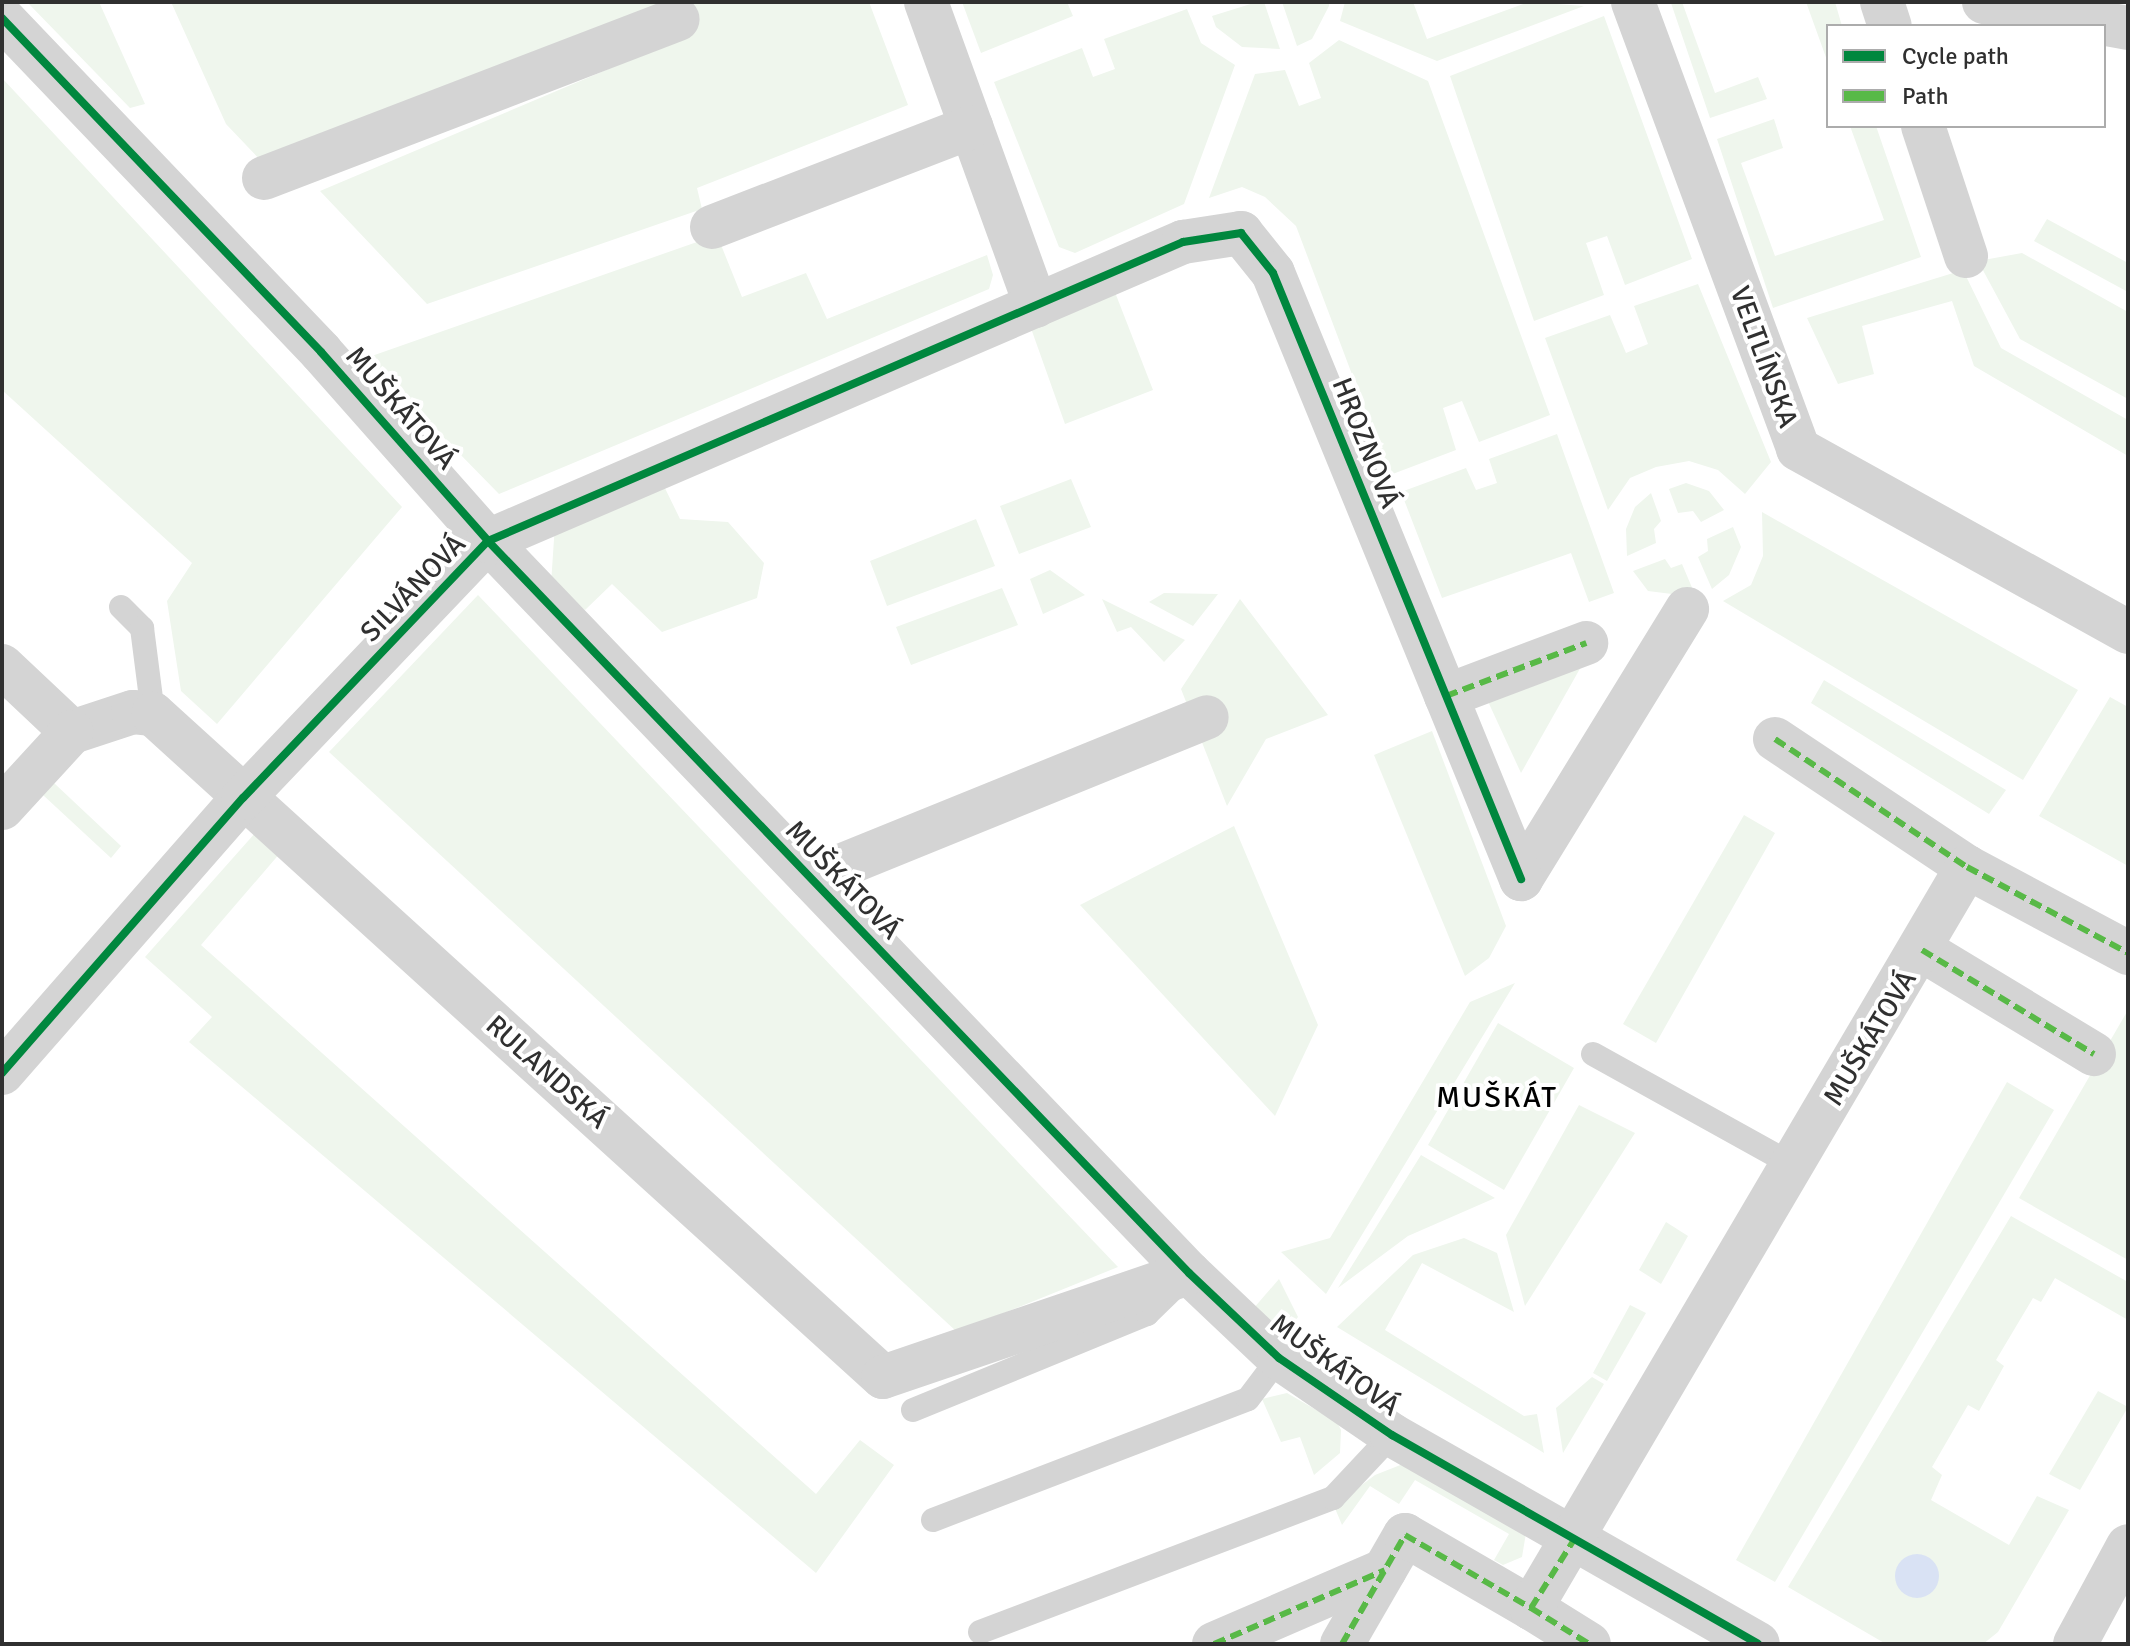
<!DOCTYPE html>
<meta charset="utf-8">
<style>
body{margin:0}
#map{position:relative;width:2130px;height:1646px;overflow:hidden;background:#fff;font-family:Signika,sans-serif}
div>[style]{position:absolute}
.green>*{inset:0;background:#eff6ed}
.water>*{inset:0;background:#d9e2f4}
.round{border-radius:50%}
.service>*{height:24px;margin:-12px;padding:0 12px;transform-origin:12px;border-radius:12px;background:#d4d4d4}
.minor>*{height:44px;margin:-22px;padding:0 22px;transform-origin:22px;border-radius:22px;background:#d4d4d4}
.quiet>*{height:6px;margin-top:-3px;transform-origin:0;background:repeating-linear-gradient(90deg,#58b947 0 12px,transparent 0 18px)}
.cycleway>*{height:8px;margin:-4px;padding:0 4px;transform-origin:4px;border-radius:4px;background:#00873e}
span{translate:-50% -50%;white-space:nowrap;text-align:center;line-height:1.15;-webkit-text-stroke:8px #fff;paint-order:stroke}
.street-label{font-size:28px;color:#303030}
.neighbourhood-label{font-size:30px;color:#000;letter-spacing:2px}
.frame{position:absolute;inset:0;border:4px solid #303030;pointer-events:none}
.legend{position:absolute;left:1826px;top:24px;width:280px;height:104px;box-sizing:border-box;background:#fff;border:2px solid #acacac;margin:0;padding:10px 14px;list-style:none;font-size:24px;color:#303030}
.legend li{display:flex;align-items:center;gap:16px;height:40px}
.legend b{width:40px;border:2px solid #acacac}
</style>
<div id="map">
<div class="green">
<i style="clip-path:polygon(27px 2px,99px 2px,145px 104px,130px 108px)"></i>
<i style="clip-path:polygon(171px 2px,869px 2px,908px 105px,697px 188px,702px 209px,427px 304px,320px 191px,696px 32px,685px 5px,263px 163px,226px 124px)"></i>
<i style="clip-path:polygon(962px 2px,1067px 2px,1073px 16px,981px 53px)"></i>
<i style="clip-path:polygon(1257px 2px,1264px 2px,1280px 49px,1242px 47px,1216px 27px,1212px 16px)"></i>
<i style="clip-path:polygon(1282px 2px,1329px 2px,1329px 6px,1312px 39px,1297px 46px)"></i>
<i style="clip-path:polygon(1345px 2px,1413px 2px,1427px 39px,1529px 2px,1584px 6px,1437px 61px,1340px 21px)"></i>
<i style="clip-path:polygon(1682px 2px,1715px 93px,1758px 77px,1767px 99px,1710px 118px,1671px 3px)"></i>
<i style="clip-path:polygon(1806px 2px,1835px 2px,1842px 26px,1828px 26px,1828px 63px)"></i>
<i style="clip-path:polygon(1187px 9px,1201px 43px,1235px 65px,1184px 204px,1075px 253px,1059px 247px,994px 82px,1082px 48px,1093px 77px,1115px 69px,1104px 39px)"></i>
<i style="clip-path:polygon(1604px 16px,1692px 259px,1625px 285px,1607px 236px,1586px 243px,1604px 295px,1534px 321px,1450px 76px)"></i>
<i style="clip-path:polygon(1339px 40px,1428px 81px,1550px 415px,1479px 442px,1462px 401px,1443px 408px,1456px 450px,1390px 475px,1296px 226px,1265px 197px,1242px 187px,1209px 198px,1255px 74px,1285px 70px,1299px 106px,1321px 98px,1309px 63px)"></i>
<i style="clip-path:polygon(2px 78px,402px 507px,217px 724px,181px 691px,167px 601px,192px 563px,2px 390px)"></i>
<i style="clip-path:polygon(1774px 119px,1783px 148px,1741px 163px,1775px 256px,1884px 220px,1850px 126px,1876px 126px,1921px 257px,1773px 308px,1717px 139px)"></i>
<i style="clip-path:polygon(2047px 219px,2128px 263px,2128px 292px,2034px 241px)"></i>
<i style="clip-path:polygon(717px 235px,742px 297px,806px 273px,827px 319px,987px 255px,993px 275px,989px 289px,499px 494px,366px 358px)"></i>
<i style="clip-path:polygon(2022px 253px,2128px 312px,2128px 399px,2020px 339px,1978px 261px)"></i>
<i style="clip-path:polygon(1963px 270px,2001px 348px,2128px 420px,2128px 456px,1974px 366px,1952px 301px,1862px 326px,1874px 374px,1838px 384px,1807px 318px)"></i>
<i style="clip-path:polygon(1111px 282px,1153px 390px,1065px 424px,1027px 317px)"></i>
<i style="clip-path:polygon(1698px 284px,1771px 462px,1745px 494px,1718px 470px,1689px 461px,1656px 467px,1630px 478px,1608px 510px,1545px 338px,1610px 315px,1626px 353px,1648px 344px,1634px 306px)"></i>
<i style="clip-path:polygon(1557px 434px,1614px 593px,1589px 602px,1571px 553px,1442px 598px,1401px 492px,1466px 468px,1476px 490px,1497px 483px,1489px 459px)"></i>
<i style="clip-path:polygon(1071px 479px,1091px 527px,1019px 554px,1000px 506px)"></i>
<i style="clip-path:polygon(661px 480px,680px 519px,728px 522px,764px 563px,757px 598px,662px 632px,612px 584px,585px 610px,551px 584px,555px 524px)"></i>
<i style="clip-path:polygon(1686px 483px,1709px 491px,1724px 510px,1701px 522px,1693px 511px,1678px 513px,1669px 489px)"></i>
<i style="clip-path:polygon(1651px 493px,1661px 521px,1654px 529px,1656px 543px,1627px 556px,1626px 529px,1635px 507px)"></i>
<i style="clip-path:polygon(1762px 512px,2078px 690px,2023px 780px,1723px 601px,1751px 585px,1763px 556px)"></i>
<i style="clip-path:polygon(976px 519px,995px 566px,887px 606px,870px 561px)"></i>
<i style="clip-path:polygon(1733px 527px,1741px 547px,1729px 575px,1712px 589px,1698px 557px,1708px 551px,1707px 539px)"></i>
<i style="clip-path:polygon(1665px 559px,1671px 568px,1682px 564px,1696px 597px,1648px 591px,1633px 571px)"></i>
<i style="clip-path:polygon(1050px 570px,1085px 595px,1043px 614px,1030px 579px)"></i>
<i style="clip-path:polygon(1002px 588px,1018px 625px,911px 665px,896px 627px)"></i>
<i style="clip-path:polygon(1164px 593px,1218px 594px,1193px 626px,1149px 602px)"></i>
<i style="clip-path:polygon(478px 595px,1118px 1267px,957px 1332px,329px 752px)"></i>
<i style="clip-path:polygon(1102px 599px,1185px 640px,1164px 662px,1131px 627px,1117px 632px)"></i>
<i style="clip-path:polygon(1240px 599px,1328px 715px,1266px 739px,1227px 806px,1181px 689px)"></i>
<i style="clip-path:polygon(1586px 658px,1521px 773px,1485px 695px)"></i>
<i style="clip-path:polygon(1824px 680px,2006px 790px,1989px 814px,1811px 703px)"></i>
<i style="clip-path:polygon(2110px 697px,2128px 707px,2128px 866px,2039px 816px)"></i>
<i style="clip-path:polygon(1432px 731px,1506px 926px,1489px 958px,1465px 976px,1374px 755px)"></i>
<i style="clip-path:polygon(54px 783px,121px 846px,111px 858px,43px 795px)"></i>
<i style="clip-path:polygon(1744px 815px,1775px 833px,1656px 1043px,1623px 1024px)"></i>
<i style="clip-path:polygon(1234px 826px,1318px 1025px,1275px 1116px,1080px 905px)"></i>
<i style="clip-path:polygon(256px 832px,281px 852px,201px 945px,816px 1494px,860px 1440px,894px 1465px,816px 1573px,189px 1042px,212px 1017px,145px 957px)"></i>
<i style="clip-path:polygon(1515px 983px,1326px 1294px,1281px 1252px,1330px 1238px,1470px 1002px)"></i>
<i style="clip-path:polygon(2128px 1010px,2128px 1260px,2019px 1198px)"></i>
<i style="clip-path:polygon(1498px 1023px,1574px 1068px,1504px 1190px,1428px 1145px)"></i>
<i style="clip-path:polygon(2007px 1082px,2054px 1110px,1775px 1582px,1736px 1560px)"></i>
<i style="clip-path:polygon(1579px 1105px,1635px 1133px,1525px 1306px,1506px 1235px)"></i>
<i style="clip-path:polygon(1421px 1155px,1495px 1198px,1408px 1236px,1338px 1288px)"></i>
<i style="clip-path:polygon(2011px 1216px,2128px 1282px,2128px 1320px,2055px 1278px,2041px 1302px,2033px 1298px,1996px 1360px,2004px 1366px,1979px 1411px,1968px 1405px,1932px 1467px,1942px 1475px,1931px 1500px,2009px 1545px,2037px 1496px,2069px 1510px,1998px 1632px,1983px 1644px,1886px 1644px,1788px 1587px)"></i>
<i style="clip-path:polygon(1666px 1222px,1688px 1236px,1661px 1284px,1639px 1270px)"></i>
<i style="clip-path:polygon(1464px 1238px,1497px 1253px,1514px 1312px,1422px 1263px,1385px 1330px,1524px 1416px,1537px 1414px,1544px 1453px,1337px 1327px,1413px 1255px)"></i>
<i style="clip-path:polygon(1279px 1279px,1298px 1317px,1283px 1335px,1253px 1309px)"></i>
<i style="clip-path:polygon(1630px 1305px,1646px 1313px,1607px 1381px,1593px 1373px)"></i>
<i style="clip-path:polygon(1592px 1377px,1604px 1384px,1563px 1453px,1556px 1408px)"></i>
<i style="clip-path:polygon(2098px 1391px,2128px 1407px,2080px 1490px,2049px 1474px)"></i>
<i style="clip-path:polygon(1287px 1393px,1337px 1422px,1341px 1430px,1340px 1453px,1314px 1475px,1300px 1437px,1281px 1442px,1262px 1399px)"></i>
<i style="clip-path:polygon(1408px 1462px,1526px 1533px,1522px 1557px,1503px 1565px,1494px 1560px,1509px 1534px,1415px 1480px,1399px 1504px,1370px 1486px,1342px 1525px,1334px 1506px,1375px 1475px)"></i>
</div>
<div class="water">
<i class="round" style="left:1895px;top:1554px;width:44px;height:44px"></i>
</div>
<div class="service">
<i style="left:121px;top:607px;width:30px;rotate:45deg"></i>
<i style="left:142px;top:628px;width:87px;rotate:82.7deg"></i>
<i style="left:1593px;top:1054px;width:231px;rotate:29deg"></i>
<i style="left:913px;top:1410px;width:253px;rotate:-22.3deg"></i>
<i style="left:1147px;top:1314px;width:40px;rotate:-44deg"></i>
<i style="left:933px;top:1520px;width:337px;rotate:-21deg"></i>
<i style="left:1248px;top:1399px;width:51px;rotate:-52.9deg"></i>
<i style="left:980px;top:1632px;width:378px;rotate:-20.8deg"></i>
<i style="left:1333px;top:1498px;width:86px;rotate:-46.9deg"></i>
</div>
<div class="minor">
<i style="left:926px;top:2px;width:323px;rotate:70.1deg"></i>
<i style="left:1633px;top:2px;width:476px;rotate:69.7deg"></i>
<i style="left:1798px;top:449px;width:377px;rotate:29deg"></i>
<i style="left:1882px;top:2px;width:25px;rotate:72deg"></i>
<i style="left:1984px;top:2px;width:146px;rotate:10.2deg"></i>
<i style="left:2px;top:18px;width:462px;rotate:46.3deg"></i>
<i style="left:321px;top:352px;width:252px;rotate:48.5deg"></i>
<i style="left:488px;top:541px;width:1014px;rotate:46.24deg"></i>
<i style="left:1189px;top:1273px;width:124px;rotate:43.4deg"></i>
<i style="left:1279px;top:1358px;width:137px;rotate:34.3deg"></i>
<i style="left:1392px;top:1435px;width:421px;rotate:29.7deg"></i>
<i style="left:1923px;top:126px;width:137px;rotate:71.7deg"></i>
<i style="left:264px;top:178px;width:443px;rotate:-21deg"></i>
<i style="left:712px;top:227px;width:278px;rotate:-21.1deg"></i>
<i style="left:2px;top:666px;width:96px;rotate:43.3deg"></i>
<i style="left:72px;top:732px;width:64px;rotate:-18.2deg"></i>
<i style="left:133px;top:712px;width:20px;rotate:6deg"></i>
<i style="left:153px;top:714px;width:986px;rotate:42.25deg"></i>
<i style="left:883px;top:1377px;width:323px;rotate:-18.8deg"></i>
<i style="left:1446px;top:696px;width:150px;rotate:-20.7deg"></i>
<i style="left:1775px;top:739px;width:231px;rotate:33.7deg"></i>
<i style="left:1967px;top:867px;width:183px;rotate:28.1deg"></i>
<i style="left:2px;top:808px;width:103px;rotate:-47.4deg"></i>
<i style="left:811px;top:878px;width:427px;rotate:-22.1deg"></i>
<i style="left:1521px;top:879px;width:317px;rotate:-58.4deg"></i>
<i style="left:1922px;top:950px;width:201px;rotate:31.2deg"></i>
<i style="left:2px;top:1073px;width:366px;rotate:-48.8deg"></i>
<i style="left:243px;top:798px;width:355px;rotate:-46.4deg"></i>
<i style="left:488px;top:541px;width:757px;rotate:-23.28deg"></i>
<i style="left:1183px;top:242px;width:59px;rotate:-8.8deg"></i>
<i style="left:1241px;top:233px;width:51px;rotate:51.3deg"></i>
<i style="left:1273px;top:273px;width:655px;rotate:67.74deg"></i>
<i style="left:1531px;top:1608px;width:68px;rotate:31.8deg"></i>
<i style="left:1214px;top:1644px;width:186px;rotate:-23.4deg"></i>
<i style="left:1342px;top:1644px;width:126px;rotate:-60deg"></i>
<i style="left:1405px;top:1535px;width:146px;rotate:30.1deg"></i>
<i style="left:1531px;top:1608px;width:860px;rotate:-59.53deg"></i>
<i style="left:2075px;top:1644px;width:111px;rotate:-61.6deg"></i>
</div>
<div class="quiet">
<i style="left:1446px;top:696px;width:150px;rotate:-20.7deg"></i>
<i style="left:1775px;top:739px;width:231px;rotate:33.7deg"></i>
<i style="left:1967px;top:867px;width:183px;rotate:28.1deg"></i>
<i style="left:1922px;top:950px;width:201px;rotate:31.2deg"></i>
<i style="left:1531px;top:1608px;width:68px;rotate:31.8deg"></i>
<i style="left:1214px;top:1644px;width:186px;rotate:-23.4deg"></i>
<i style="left:1342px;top:1644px;width:126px;rotate:-60deg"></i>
<i style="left:1405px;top:1535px;width:146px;rotate:30.1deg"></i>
<i style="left:1531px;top:1608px;width:83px;rotate:-57.8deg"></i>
</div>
<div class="cycleway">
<i style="left:2px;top:18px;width:462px;rotate:46.3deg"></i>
<i style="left:321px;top:352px;width:252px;rotate:48.5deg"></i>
<i style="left:488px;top:541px;width:1014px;rotate:46.24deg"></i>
<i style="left:1189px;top:1273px;width:124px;rotate:43.4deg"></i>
<i style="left:1279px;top:1358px;width:137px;rotate:34.3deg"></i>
<i style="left:1392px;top:1435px;width:421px;rotate:29.7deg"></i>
<i style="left:2px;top:1073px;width:366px;rotate:-48.8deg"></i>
<i style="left:243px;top:798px;width:355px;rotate:-46.4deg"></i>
<i style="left:488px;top:541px;width:757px;rotate:-23.28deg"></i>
<i style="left:1183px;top:242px;width:59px;rotate:-8.8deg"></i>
<i style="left:1241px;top:233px;width:51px;rotate:51.3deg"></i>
<i style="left:1273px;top:273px;width:655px;rotate:67.74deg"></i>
</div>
<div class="street-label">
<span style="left:1764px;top:357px;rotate:70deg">VELTLÍNSKA</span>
<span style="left:401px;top:408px;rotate:49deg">MUŠKÁTOVÁ</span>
<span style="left:1366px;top:443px;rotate:68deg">HROZNOVÁ</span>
<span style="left:413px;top:588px;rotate:-46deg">SILVÁNOVÁ</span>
<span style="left:843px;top:880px;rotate:46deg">MUŠKÁTOVÁ</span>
<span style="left:1870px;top:1038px;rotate:-59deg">MUŠKÁTOVÁ</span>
<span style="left:547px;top:1072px;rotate:42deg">RULANDSKÁ</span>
<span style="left:1335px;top:1365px;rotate:36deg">MUŠKÁTOVÁ</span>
</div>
<div class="neighbourhood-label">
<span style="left:1497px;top:1098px">MUŠKÁT</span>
</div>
<div class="frame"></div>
<ul class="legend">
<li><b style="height:10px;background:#00873e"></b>Cycle path</li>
<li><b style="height:10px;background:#58b947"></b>Path</li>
</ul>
</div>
